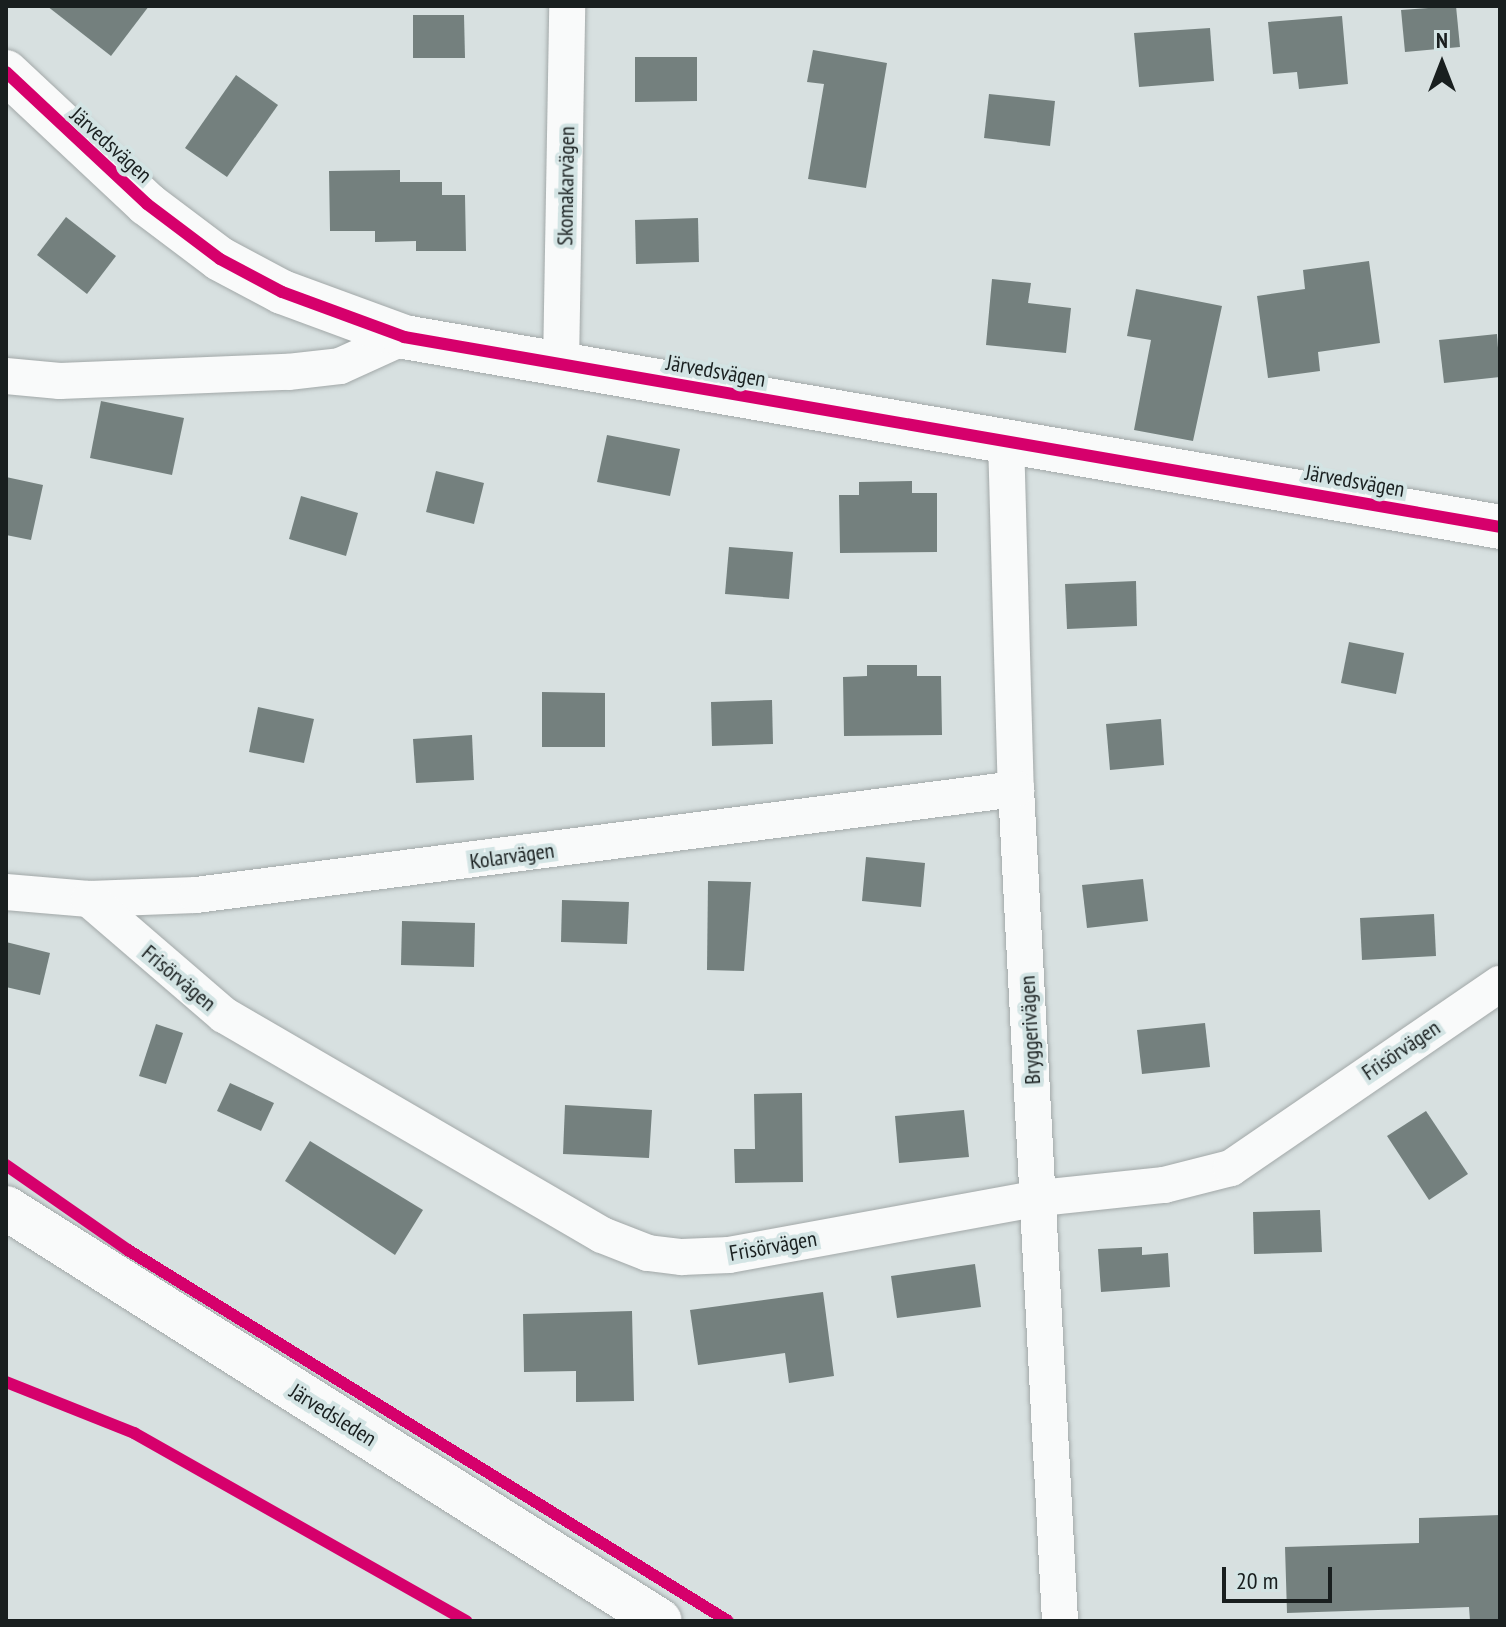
<!DOCTYPE html>
<meta charset="utf-8">
<style>
body{margin:0}
#map{position:relative;width:1506px;height:1627px;overflow:hidden;background:#d7e0e0;font-family:"PT Sans Narrow",sans-serif}
div>[style]{position:absolute}
.building>*{inset:0;background:#74807e}
.roads{filter:drop-shadow(0 0 2px #a2a8a8) drop-shadow(0 0 2px #a2a8a8)}
.street>*{height:36px;margin:-18px;padding:0 18px;transform-origin:18px;border-radius:18px;background:#f9fafa}
.secondary>*{height:44px;margin:-22px;padding:0 22px;transform-origin:22px;border-radius:22px;background:#f9fafa}
.cycleway>*{height:12px;margin:-6px;padding:0 6px;transform-origin:6px;border-radius:6px;background:#d6006c}
span{translate:-50% -50%;white-space:nowrap;text-align:center;line-height:1.15;-webkit-text-stroke:8px #d3e4e4;paint-order:stroke}
.street-label{font-size:22px;color:#191f1f}
.frame{position:absolute;inset:0;border:8px solid #191f1f;pointer-events:none}
.north{position:absolute;left:1402px;top:24px;width:80px;height:80px;-webkit-text-stroke:6px #d3e4e4;paint-order:stroke;rotate:0deg;font-size:22px;font-weight:700;line-height:32px;text-align:center;color:#191f1f}
.north::after{content:'';display:block;margin:auto;width:28px;height:36px;background:#191f1f;clip-path:polygon(50% 0,100% 100%,50% 72%,0 100%)}
.scale{position:absolute;left:1222px;top:1567px;width:110px;height:36px;box-sizing:border-box;border:4px solid #191f1f;border-top:0;padding-left:10px;font-size:24px;line-height:28px;white-space:nowrap;color:#191f1f;-webkit-text-stroke:6px #d3e4e4;paint-order:stroke}
</style>
<div id="map">
<div class="building">
<i style="clip-path:polygon(47px 6px,149px 6px,111px 56px)"></i>
<i style="clip-path:polygon(1456px 6px,1460px 47px,1405px 52px,1401px 10px)"></i>
<i style="clip-path:polygon(413px 15px,464px 15px,465px 58px,413px 58px)"></i>
<i style="clip-path:polygon(1342px 16px,1348px 84px,1299px 89px,1297px 72px,1273px 74px,1268px 22px)"></i>
<i style="clip-path:polygon(1210px 28px,1214px 81px,1139px 87px,1134px 33px)"></i>
<i style="clip-path:polygon(813px 50px,887px 63px,866px 188px,808px 179px,824px 84px,807px 82px)"></i>
<i style="clip-path:polygon(635px 57px,697px 57px,697px 101px,635px 102px)"></i>
<i style="clip-path:polygon(236px 75px,278px 105px,227px 177px,185px 148px)"></i>
<i style="clip-path:polygon(989px 94px,1055px 101px,1050px 146px,984px 138px)"></i>
<i style="clip-path:polygon(400px 170px,400px 182px,442px 182px,442px 195px,465px 195px,466px 251px,416px 251px,416px 241px,375px 242px,375px 231px,330px 231px,329px 171px)"></i>
<i style="clip-path:polygon(66px 217px,116px 256px,87px 294px,37px 255px)"></i>
<i style="clip-path:polygon(698px 218px,699px 262px,636px 264px,635px 220px)"></i>
<i style="clip-path:polygon(1369px 261px,1380px 343px,1318px 352px,1320px 371px,1268px 378px,1257px 296px,1305px 289px,1303px 270px)"></i>
<i style="clip-path:polygon(992px 279px,1031px 283px,1028px 303px,1071px 308px,1066px 353px,986px 345px)"></i>
<i style="clip-path:polygon(1136px 289px,1222px 306px,1193px 441px,1134px 430px,1151px 340px,1127px 336px)"></i>
<i style="clip-path:polygon(1497px 334px,1500px 377px,1444px 383px,1439px 340px)"></i>
<i style="clip-path:polygon(101px 401px,184px 418px,172px 475px,90px 458px)"></i>
<i style="clip-path:polygon(607px 435px,680px 449px,670px 496px,597px 482px)"></i>
<i style="clip-path:polygon(436px 471px,484px 483px,474px 524px,426px 512px)"></i>
<i style="clip-path:polygon(6px 477px,43px 485px,31px 540px,6px 535px)"></i>
<i style="clip-path:polygon(912px 481px,912px 493px,937px 493px,937px 552px,840px 553px,839px 495px,859px 495px,859px 482px)"></i>
<i style="clip-path:polygon(301px 496px,358px 513px,346px 556px,289px 539px)"></i>
<i style="clip-path:polygon(729px 547px,793px 552px,789px 599px,725px 594px)"></i>
<i style="clip-path:polygon(1136px 581px,1137px 626px,1067px 629px,1065px 584px)"></i>
<i style="clip-path:polygon(1349px 642px,1404px 653px,1396px 694px,1341px 683px)"></i>
<i style="clip-path:polygon(867px 665px,917px 665px,917px 676px,941px 676px,942px 735px,844px 736px,843px 677px,867px 676px)"></i>
<i style="clip-path:polygon(542px 692px,605px 693px,605px 747px,542px 747px)"></i>
<i style="clip-path:polygon(772px 700px,773px 744px,712px 746px,711px 702px)"></i>
<i style="clip-path:polygon(258px 707px,314px 719px,304px 763px,249px 752px)"></i>
<i style="clip-path:polygon(1161px 719px,1164px 765px,1110px 770px,1106px 724px)"></i>
<i style="clip-path:polygon(472px 735px,474px 780px,416px 783px,413px 739px)"></i>
<i style="clip-path:polygon(866px 857px,925px 863px,921px 907px,862px 901px)"></i>
<i style="clip-path:polygon(1143px 879px,1148px 921px,1087px 928px,1082px 885px)"></i>
<i style="clip-path:polygon(708px 881px,751px 882px,744px 971px,707px 970px)"></i>
<i style="clip-path:polygon(562px 900px,629px 902px,627px 944px,561px 942px)"></i>
<i style="clip-path:polygon(1434px 914px,1436px 956px,1362px 960px,1360px 918px)"></i>
<i style="clip-path:polygon(402px 921px,475px 923px,474px 967px,401px 965px)"></i>
<i style="clip-path:polygon(6px 942px,50px 953px,40px 995px,6px 987px)"></i>
<i style="clip-path:polygon(1205px 1023px,1210px 1067px,1142px 1074px,1137px 1030px)"></i>
<i style="clip-path:polygon(156px 1024px,183px 1033px,166px 1084px,139px 1076px)"></i>
<i style="clip-path:polygon(230px 1083px,274px 1103px,261px 1131px,217px 1111px)"></i>
<i style="clip-path:polygon(802px 1093px,803px 1182px,735px 1183px,734px 1149px,755px 1149px,754px 1094px)"></i>
<i style="clip-path:polygon(565px 1105px,652px 1110px,649px 1158px,563px 1154px)"></i>
<i style="clip-path:polygon(964px 1110px,969px 1157px,899px 1163px,895px 1116px)"></i>
<i style="clip-path:polygon(1426px 1111px,1468px 1174px,1429px 1200px,1387px 1136px)"></i>
<i style="clip-path:polygon(310px 1141px,423px 1210px,395px 1255px,285px 1181px)"></i>
<i style="clip-path:polygon(1320px 1210px,1322px 1252px,1254px 1254px,1253px 1212px)"></i>
<i style="clip-path:polygon(1142px 1247px,1142px 1255px,1168px 1253px,1170px 1287px,1101px 1292px,1098px 1249px)"></i>
<i style="clip-path:polygon(975px 1264px,981px 1307px,897px 1318px,891px 1276px)"></i>
<i style="clip-path:polygon(823px 1292px,834px 1376px,789px 1383px,785px 1353px,698px 1365px,690px 1310px)"></i>
<i style="clip-path:polygon(632px 1311px,634px 1401px,576px 1402px,576px 1371px,524px 1372px,523px 1314px)"></i>
<i style="clip-path:polygon(1500px 1515px,1500px 1621px,1470px 1621px,1469px 1607px,1287px 1613px,1285px 1547px,1419px 1543px,1419px 1518px)"></i>
</div>
<div class="roads">
<div class="street">
<i style="left:561px;top:365px;width:359px;rotate:-89deg"></i>
<i style="left:6px;top:376px;width:54px;rotate:5.3deg"></i>
<i style="left:60px;top:381px;width:228px;rotate:-2.3deg"></i>
<i style="left:288px;top:372px;width:52px;rotate:-6.6deg"></i>
<i style="left:340px;top:366px;width:70px;rotate:-24.4deg"></i>
<i style="left:1006px;top:439px;width:350px;rotate:88.4deg"></i>
<i style="left:1016px;top:789px;width:833px;rotate:86.97deg"></i>
<i style="left:6px;top:892px;width:83px;rotate:4.8deg"></i>
<i style="left:89px;top:899px;width:107px;rotate:-2.1deg"></i>
<i style="left:196px;top:895px;width:827px;rotate:-7.37deg"></i>
<i style="left:89px;top:899px;width:178px;rotate:40.7deg"></i>
<i style="left:224px;top:1015px;width:437px;rotate:30.2deg"></i>
<i style="left:602px;top:1235px;width:49px;rotate:21.4deg"></i>
<i style="left:648px;top:1253px;width:34px;rotate:7deg"></i>
<i style="left:682px;top:1257px;width:47px;rotate:-2.4deg"></i>
<i style="left:729px;top:1255px;width:316px;rotate:-10.4deg"></i>
<i style="left:1040px;top:1198px;width:125px;rotate:-6deg"></i>
<i style="left:1164px;top:1185px;width:69px;rotate:-14.2deg"></i>
<i style="left:1231px;top:1168px;width:326px;rotate:-34.4deg"></i>
</div>
<div class="secondary">
<i style="left:6px;top:72px;width:193px;rotate:43.1deg"></i>
<i style="left:147px;top:204px;width:91px;rotate:37deg"></i>
<i style="left:220px;top:259px;width:70px;rotate:28deg"></i>
<i style="left:282px;top:292px;width:130px;rotate:20.2deg"></i>
<i style="left:404px;top:337px;width:1112px;rotate:9.83deg"></i>
<i style="left:6px;top:1208px;width:773px;rotate:32.27deg"></i>
</div>
</div>
<div class="cycleway">
<i style="left:6px;top:72px;width:193px;rotate:43.1deg"></i>
<i style="left:147px;top:204px;width:91px;rotate:37deg"></i>
<i style="left:220px;top:259px;width:70px;rotate:28deg"></i>
<i style="left:282px;top:292px;width:130px;rotate:20.2deg"></i>
<i style="left:404px;top:337px;width:1112px;rotate:9.83deg"></i>
<i style="left:6px;top:1165px;width:149px;rotate:34.9deg"></i>
<i style="left:128px;top:1250px;width:705px;rotate:31.73deg"></i>
<i style="left:6px;top:1382px;width:138px;rotate:21.7deg"></i>
<i style="left:134px;top:1433px;width:382px;rotate:29.5deg"></i>
</div>
<div class="street-label">
<span style="left:111px;top:145px;rotate:42deg">Järvedsvägen</span>
<span style="left:566px;top:186px;rotate:-89deg">Skomakarvägen</span>
<span style="left:716px;top:371px;rotate:10deg">Järvedsvägen</span>
<span style="left:1355px;top:481px;rotate:10deg">Järvedsvägen</span>
<span style="left:512px;top:856px;rotate:-8deg">Kolarvägen</span>
<span style="left:179px;top:978px;rotate:40deg">Frisörvägen</span>
<span style="left:1030px;top:1030px;rotate:-93deg">Bryggerivägen</span>
<span style="left:1401px;top:1050px;rotate:-34deg">Frisörvägen</span>
<span style="left:773px;top:1246px;rotate:-10deg">Frisörvägen</span>
<span style="left:333px;top:1415px;rotate:32deg">Järvedsleden</span>
</div>
<div class="frame"></div>
<div class="north">N</div>
<div class="scale">20 m</div>
</div>
